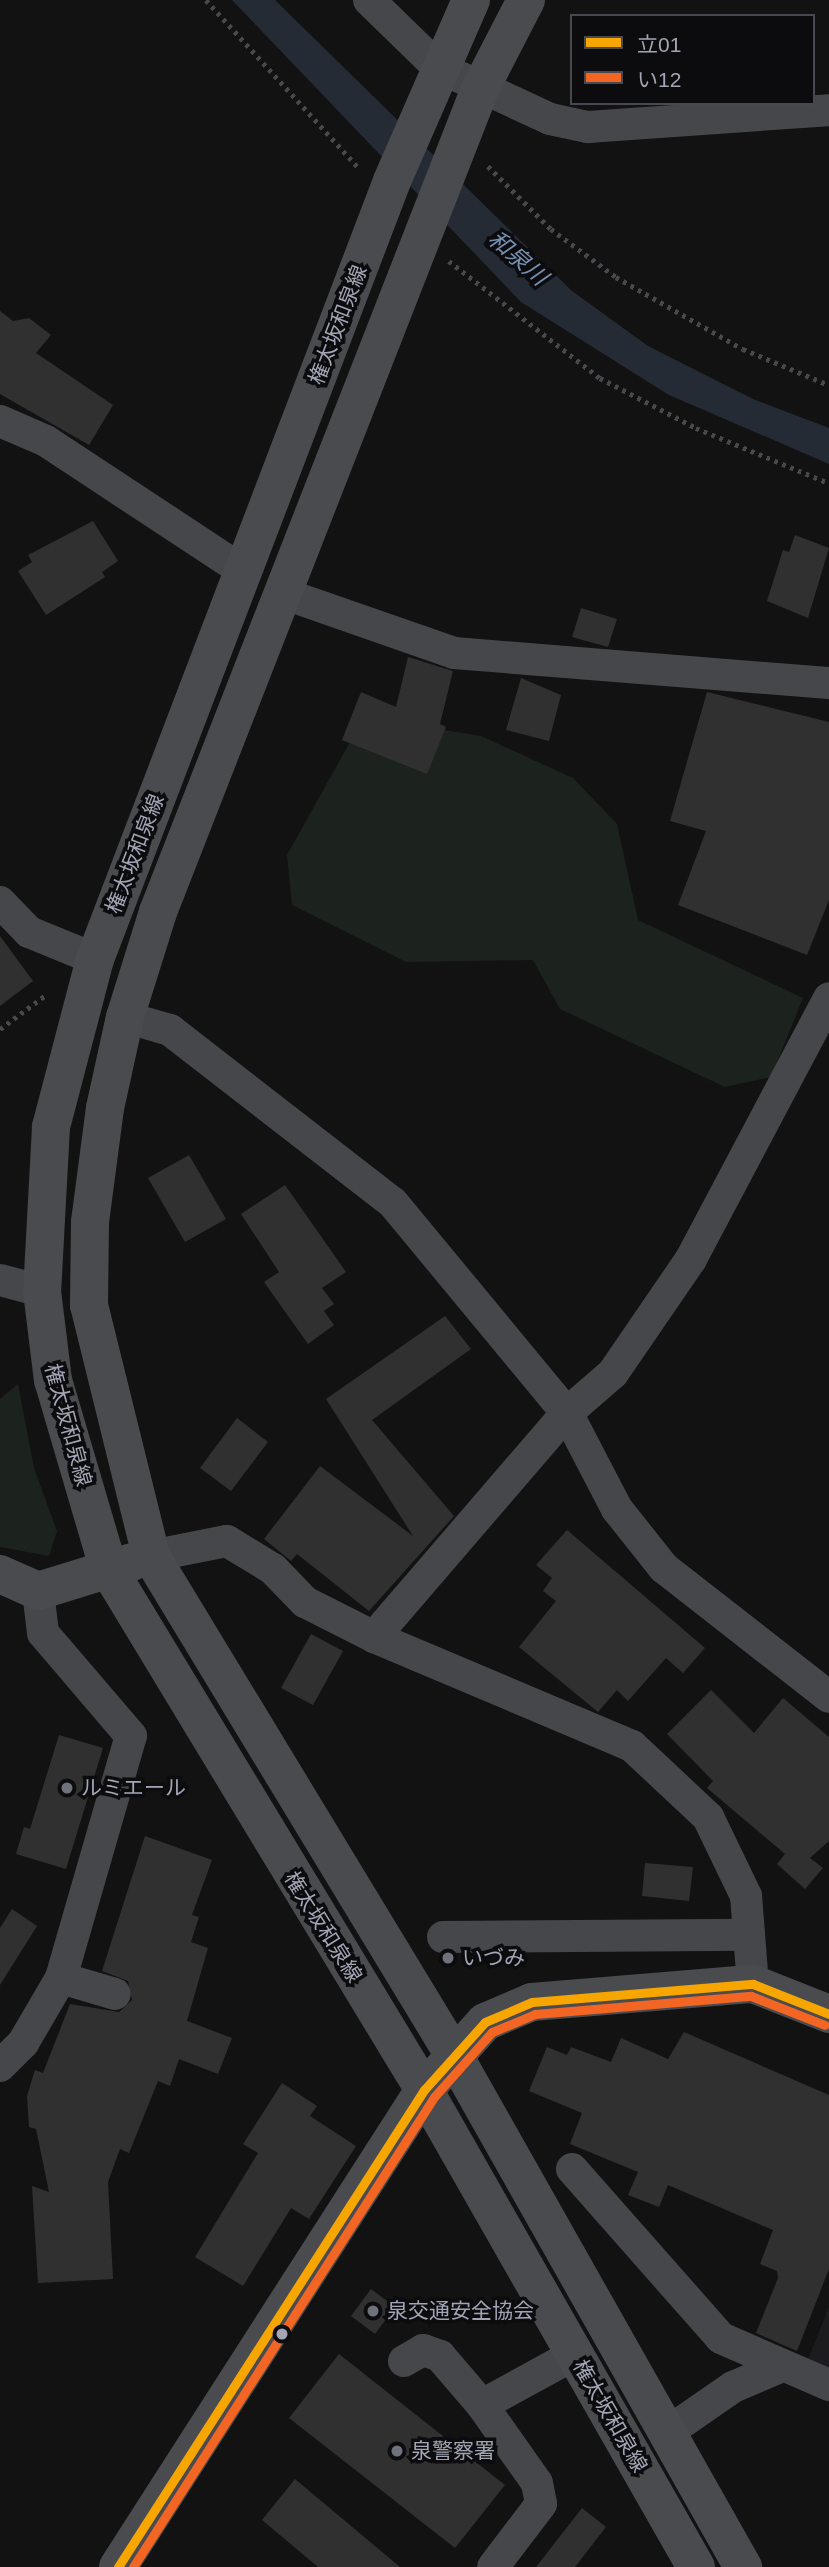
<!DOCTYPE html>
<meta charset="utf-8">
<style>
body{margin:0}
#map{position:relative;width:829px;height:2567px;overflow:hidden;background:#121212;font-family:Helvetica,"Noto Sans JP",sans-serif}
div>[style]{position:absolute}
.built>*{inset:0;background:#1c1c1e}
.green>*{inset:0;background:#1c221d}
.water>*{inset:0;background:#252b34}
.building>*{inset:0;background:#303031}
.path>*{height:4.5px;margin-top:-2.25px;transform-origin:0;background:repeating-linear-gradient(90deg,#48484d 0 3.5px,transparent 0 8.5px)}
.street>*{height:32px;margin:-16px;padding:0 16px;transform-origin:16px;border-radius:16px;background:#46474b}
.secondary>*{height:38px;margin:-19px;padding:0 19px;transform-origin:19px;border-radius:19px;background:#4a4b4f}
.bus-1>*{height:9px;margin:-4.5px;padding:0 4.5px;transform-origin:4.5px;border-radius:4.5px;background:#f7a600}
.bus-2>*{height:9px;margin:-4.5px;padding:0 4.5px;transform-origin:4.5px;border-radius:4.5px;background:#f26522}
.dots>*{width:19px;height:19px;translate:-50% -50%;box-sizing:border-box;border:4px solid #0c0c0e;border-radius:50%}
span{translate:-50% -50%;white-space:nowrap;text-align:center;line-height:1.15;-webkit-text-stroke:7px #0c0c0e;paint-order:stroke}
.street-label{font-size:21px;color:#a2a5b4}
.poi-label{font-size:21px;color:#a2a5b4}
.left{translate:0 -50%;text-align:left}
.water-label{font-size:23px;color:#7690b1;font-style:italic}
.legend{position:absolute;left:570px;top:14px;width:245px;height:91px;box-sizing:border-box;background:#0c0c0e;border:2px solid #484950;margin:0;padding:9px 12px;list-style:none;font-size:21px;color:#a2a5b4}
.legend li{display:flex;align-items:center;gap:14px;height:35px}
.legend b{width:35px;border:2px solid #484950}
</style>
<div id="map">
<div class="built">
<i style="clip-path:polygon(829px 2307px,829px 2371px,806px 2364px)"></i>
</div>
<div class="green">
<i style="clip-path:polygon(364px 717px,481px 736px,573px 778px,617px 824px,638px 920px,803px 998px,771px 1077px,725px 1087px,560px 1009px,533px 960px,406px 962px,292px 905px,287px 855px)"></i>
<i style="clip-path:polygon(18px 1384px,34px 1468px,57px 1531px,49px 1556px,0 1547px,0 1399px)"></i>
</div>
<div class="water">
<i style="clip-path:polygon(232px 0,275px 0,572px 291px,648px 346px,753px 399px,829px 428px,829px 464px,669px 395px,521px 302px)"></i>
</div>
<div class="building">
<i style="clip-path:polygon(0 311px,13px 321px,29px 318px,51px 335px,36px 353px,113px 405px,89px 445px,0 394px)"></i>
<i style="clip-path:polygon(93px 521px,118px 561px,102px 572px,105px 577px,46px 615px,18px 571px,32px 562px,28px 555px)"></i>
<i style="clip-path:polygon(795px 535px,829px 548px,808px 618px,767px 601px,783px 550px,789px 552px)"></i>
<i style="clip-path:polygon(581px 608px,617px 619px,608px 647px,572px 637px)"></i>
<i style="clip-path:polygon(408px 657px,453px 671px,440px 724px,446px 727px,427px 774px,342px 740px,361px 692px,396px 707px)"></i>
<i style="clip-path:polygon(521px 678px,561px 695px,549px 741px,506px 730px)"></i>
<i style="clip-path:polygon(707px 692px,829px 722px,829px 900px,807px 955px,678px 905px,706px 831px,670px 821px)"></i>
<i style="clip-path:polygon(0 936px,33px 981px,0 1006px)"></i>
<i style="clip-path:polygon(189px 1155px,226px 1219px,185px 1242px,148px 1178px)"></i>
<i style="clip-path:polygon(285px 1185px,346px 1272px,322px 1288px,334px 1304px,324px 1311px,334px 1325px,308px 1344px,264px 1282px,279px 1272px,241px 1214px)"></i>
<i style="clip-path:polygon(445px 1316px,471px 1349px,372px 1420px,454px 1516px,369px 1611px,297px 1554px,291px 1561px,264px 1539px,320px 1466px,413px 1536px,326px 1399px)"></i>
<i style="clip-path:polygon(237px 1418px,268px 1442px,231px 1491px,200px 1468px)"></i>
<i style="clip-path:polygon(567px 1530px,705px 1648px,683px 1673px,666px 1658px,628px 1701px,617px 1690px,598px 1712px,519px 1647px,556px 1601px,543px 1591px,552px 1578px,536px 1565px)"></i>
<i style="clip-path:polygon(311px 1634px,343px 1651px,313px 1705px,281px 1688px)"></i>
<i style="clip-path:polygon(711px 1690px,754px 1733px,783px 1698px,829px 1737px,829px 1841px,810px 1858px,823px 1868px,805px 1889px,777px 1864px,785px 1854px,707px 1788px,713px 1781px,667px 1734px)"></i>
<i style="clip-path:polygon(59px 1735px,103px 1748px,66px 1869px,16px 1854px,24px 1827px,30px 1829px)"></i>
<i style="clip-path:polygon(145px 1836px,212px 1860px,192px 1915px,199px 1917px,191px 1942px,208px 1948px,187px 2021px,232px 2038px,218px 2074px,179px 2059px,170px 2086px,158px 2081px,129px 2153px,120px 2149px,108px 2182px,113px 2279px,38px 2283px,32px 2186px,49px 2192px,36px 2129px,29px 2127px,27px 2096px,35px 2070px,43px 2073px,70px 2004px,119px 2012px,132px 2000px,128px 1981px,102px 1971px)"></i>
<i style="clip-path:polygon(645px 1863px,693px 1867px,689px 1901px,642px 1896px)"></i>
<i style="clip-path:polygon(12px 1909px,37px 1926px,0 1985px,0 1928px)"></i>
<i style="clip-path:polygon(684px 2032px,829px 2095px,829px 2269px,797px 2351px,756px 2333px,778px 2278px,777px 2271px,760px 2264px,773px 2230px,668px 2185px,659px 2207px,628px 2195px,638px 2172px,570px 2144px,582px 2113px,529px 2091px,547px 2047px,567px 2055px,571px 2047px,611px 2062px,621px 2038px,668px 2059px)"></i>
<i style="clip-path:polygon(282px 2083px,317px 2106px,310px 2116px,356px 2146px,309px 2219px,291px 2208px,243px 2286px,195px 2257px,258px 2153px,243px 2144px)"></i>
<i style="clip-path:polygon(371px 2289px,395px 2307px,375px 2334px,351px 2316px)"></i>
<i style="clip-path:polygon(339px 2354px,505px 2485px,455px 2548px,289px 2418px)"></i>
<i style="clip-path:polygon(295px 2479px,400px 2567px,318px 2567px,262px 2520px)"></i>
<i style="clip-path:polygon(582px 2508px,606px 2527px,575px 2567px,536px 2567px)"></i>
</div>
<div class="path">
<i style="left:206px;top:0;width:227px;rotate:47.7deg"></i>
<i style="left:488px;top:166px;width:89px;rotate:45deg"></i>
<i style="left:551px;top:229px;width:81px;rotate:36.4deg"></i>
<i style="left:616px;top:277px;width:146px;rotate:29.6deg"></i>
<i style="left:743px;top:349px;width:93px;rotate:22.7deg"></i>
<i style="left:449px;top:261px;width:191px;rotate:37.8deg"></i>
<i style="left:600px;top:378px;width:108px;rotate:27.5deg"></i>
<i style="left:696px;top:428px;width:144px;rotate:22.5deg"></i>
<i style="left:0;top:1029px;width:59px;rotate:-36.7deg"></i>
</div>
<div class="street">
<i style="left:369px;top:0;width:96px;rotate:44.2deg"></i>
<i style="left:438px;top:67px;width:123px;rotate:24.9deg"></i>
<i style="left:550px;top:119px;width:39px;rotate:12deg"></i>
<i style="left:588px;top:127px;width:242px;rotate:-4deg"></i>
<i style="left:0;top:421px;width:50px;rotate:23.5deg"></i>
<i style="left:46px;top:441px;width:238px;rotate:33.4deg"></i>
<i style="left:282px;top:593px;width:182px;rotate:19.2deg"></i>
<i style="left:454px;top:653px;width:376px;rotate:4.6deg"></i>
<i style="left:0;top:902px;width:42px;rotate:46deg"></i>
<i style="left:29px;top:932px;width:71px;rotate:22.2deg"></i>
<i style="left:125px;top:1017px;width:47px;rotate:16.1deg"></i>
<i style="left:170px;top:1030px;width:282px;rotate:37.8deg"></i>
<i style="left:393px;top:1203px;width:273px;rotate:50.4deg"></i>
<i style="left:567px;top:1413px;width:108px;rotate:62.5deg"></i>
<i style="left:617px;top:1509px;width:75px;rotate:51.5deg"></i>
<i style="left:664px;top:1568px;width:209px;rotate:38deg"></i>
<i style="left:0;top:1280px;width:43px;rotate:14.7deg"></i>
<i style="left:151px;top:1556px;width:77px;rotate:-11.2deg"></i>
<i style="left:227px;top:1541px;width:54px;rotate:31.3deg"></i>
<i style="left:273px;top:1569px;width:46px;rotate:45.9deg"></i>
<i style="left:305px;top:1602px;width:77px;rotate:26.9deg"></i>
<i style="left:374px;top:1637px;width:280px;rotate:22.9deg"></i>
<i style="left:632px;top:1746px;width:104px;rotate:43.1deg"></i>
<i style="left:708px;top:1817px;width:88px;rotate:64.3deg"></i>
<i style="left:746px;top:1896px;width:88px;rotate:85.5deg"></i>
<i style="left:374px;top:1637px;width:296px;rotate:-49.3deg"></i>
<i style="left:567px;top:1413px;width:61px;rotate:-41deg"></i>
<i style="left:613px;top:1373px;width:138px;rotate:-55.6deg"></i>
<i style="left:691px;top:1259px;width:295px;rotate:-62.1deg"></i>
<i style="left:443px;top:1937px;width:306px;rotate:-0.4deg"></i>
<i style="left:61px;top:1978px;width:56px;rotate:16.5deg"></i>
<i style="left:0;top:2066px;width:33px;rotate:-45deg"></i>
<i style="left:23px;top:2043px;width:75px;rotate:-59.7deg"></i>
<i style="left:61px;top:1978px;width:252px;rotate:-73.9deg"></i>
<i style="left:131px;top:1736px;width:135px;rotate:-130.5deg"></i>
<i style="left:43px;top:1633px;width:42px;rotate:-96.8deg"></i>
<i style="left:572px;top:2169px;width:225px;rotate:48.6deg"></i>
<i style="left:721px;top:2338px;width:118px;rotate:23.5deg"></i>
<i style="left:404px;top:2361px;width:22px;rotate:-30deg"></i>
<i style="left:423px;top:2350px;width:18px;rotate:19deg"></i>
<i style="left:440px;top:2356px;width:65px;rotate:49.4deg"></i>
<i style="left:482px;top:2405px;width:106px;rotate:-28.7deg"></i>
<i style="left:482px;top:2405px;width:95px;rotate:54.8deg"></i>
<i style="left:537px;top:2483px;width:21px;rotate:79deg"></i>
<i style="left:541px;top:2504px;width:79px;rotate:127.3deg"></i>
<i style="left:668px;top:2432px;width:79px;rotate:-34.7deg"></i>
<i style="left:733px;top:2387px;width:51px;rotate:-23.1deg"></i>
</div>
<div class="secondary">
<i style="left:471px;top:0;width:197px;rotate:113.6deg"></i>
<i style="left:392px;top:181px;width:833px;rotate:110.89deg"></i>
<i style="left:95px;top:959px;width:174px;rotate:104.7deg"></i>
<i style="left:51px;top:1127px;width:164px;rotate:93.1deg"></i>
<i style="left:42px;top:1291px;width:90px;rotate:83deg"></i>
<i style="left:53px;top:1380px;width:198px;rotate:73.6deg"></i>
<i style="left:109px;top:1570px;width:608px;rotate:58.79deg"></i>
<i style="left:424px;top:2090px;width:549px;rotate:60.31deg"></i>
<i style="left:526px;top:0;width:100px;rotate:117.3deg"></i>
<i style="left:480px;top:89px;width:884px;rotate:111.37deg"></i>
<i style="left:158px;top:912px;width:110px;rotate:107.4deg"></i>
<i style="left:125px;top:1017px;width:93px;rotate:102.4deg"></i>
<i style="left:105px;top:1108px;width:115px;rotate:97.5deg"></i>
<i style="left:90px;top:1222px;width:83px;rotate:90.7deg"></i>
<i style="left:89px;top:1305px;width:259px;rotate:76.1deg"></i>
<i style="left:151px;top:1556px;width:580px;rotate:58.75deg"></i>
<i style="left:452px;top:2052px;width:592px;rotate:60.53deg"></i>
<i style="left:0;top:1574px;width:42px;rotate:24.1deg"></i>
<i style="left:38px;top:1591px;width:98px;rotate:-17.1deg"></i>
<i style="left:118px;top:2567px;width:567px;rotate:-57.32deg"></i>
<i style="left:424px;top:2090px;width:91px;rotate:-48.1deg"></i>
<i style="left:485px;top:2022px;width:51px;rotate:-23.1deg"></i>
<i style="left:532px;top:2002px;width:222px;rotate:-4.7deg"></i>
<i style="left:753px;top:1984px;width:82px;rotate:21.5deg"></i>
</div>
<div class="bus-1">
<i style="left:118px;top:2567px;width:567px;rotate:-57.32deg"></i>
<i style="left:424px;top:2090px;width:91px;rotate:-48.1deg"></i>
<i style="left:485px;top:2022px;width:51px;rotate:-23.1deg"></i>
<i style="left:532px;top:2002px;width:222px;rotate:-4.7deg"></i>
<i style="left:753px;top:1984px;width:82px;rotate:21.5deg"></i>
</div>
<div class="bus-2">
<i style="left:133px;top:2567px;width:558px;rotate:-57.36deg"></i>
<i style="left:434px;top:2097px;width:87px;rotate:-48.3deg"></i>
<i style="left:492px;top:2032px;width:47px;rotate:-22.7deg"></i>
<i style="left:535px;top:2014px;width:217px;rotate:-4.8deg"></i>
<i style="left:751px;top:1996px;width:79px;rotate:21.4deg"></i>
</div>
<div class="dots">
<i style="left:67px;top:1788px;background:#70727b"></i>
<i style="left:448px;top:1958px;background:#70727b"></i>
<i style="left:373px;top:2311px;background:#70727b"></i>
<i style="left:282px;top:2334px;background:#a2a5b4"></i>
<i style="left:397px;top:2451px;background:#70727b"></i>
</div>
<div class="street-label">
<span style="left:338px;top:325px;rotate:-69deg">権太坂和泉線</span>
<span style="left:135px;top:854px;rotate:-69deg">権太坂和泉線</span>
<span style="left:68px;top:1425px;rotate:75deg">権太坂和泉線</span>
<span style="left:323px;top:1927px;rotate:58deg">権太坂和泉線</span>
<span style="left:610px;top:2416px;rotate:60deg">権太坂和泉線</span>
</div>
<div class="poi-label">
<span class="left" style="left:81px;top:1788px">ルミエール</span>
<span class="left" style="left:462px;top:1958px">いづみ</span>
<span class="left" style="left:387px;top:2311px">泉交通安全協会</span>
<span class="left" style="left:411px;top:2451px">泉警察署</span>
</div>
<div class="water-label">
<span style="left:518px;top:258px;rotate:41deg">和泉川</span>
</div>
<ul class="legend">
<li><b style="height:9px;background:#f7a600"></b>立01</li>
<li><b style="height:9px;background:#f26522"></b>い12</li>
</ul>
</div>
